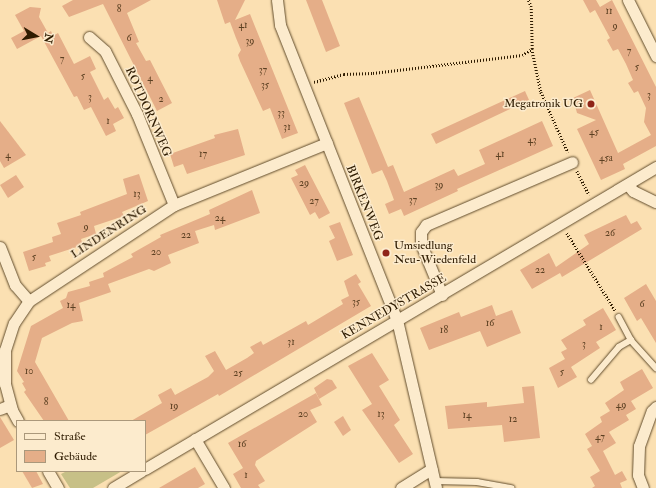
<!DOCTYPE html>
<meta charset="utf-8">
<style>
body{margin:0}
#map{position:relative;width:656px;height:488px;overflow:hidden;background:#fbe0b2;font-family:"IM FELL Double Pica",serif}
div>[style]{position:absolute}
.green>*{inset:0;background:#c7c087}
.building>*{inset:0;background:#e5ae88}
.path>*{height:2.5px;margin-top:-1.25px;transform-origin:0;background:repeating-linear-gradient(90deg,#2e1b00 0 1px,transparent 0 3px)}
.roads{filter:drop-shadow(0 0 1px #614c2c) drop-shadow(0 0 1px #614c2c)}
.lane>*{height:5.5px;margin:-2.75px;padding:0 2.75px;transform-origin:2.75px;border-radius:2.75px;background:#fcebcd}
.street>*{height:11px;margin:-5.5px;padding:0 5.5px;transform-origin:5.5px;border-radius:5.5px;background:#fcebcd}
.dots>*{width:11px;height:11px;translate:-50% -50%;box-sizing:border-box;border:2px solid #fcebcd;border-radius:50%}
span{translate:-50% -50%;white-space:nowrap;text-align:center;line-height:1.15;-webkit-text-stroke:3px #fcebcd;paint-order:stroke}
.number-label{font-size:10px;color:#5c4022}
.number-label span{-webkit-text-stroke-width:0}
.poi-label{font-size:12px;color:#2e1b00}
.right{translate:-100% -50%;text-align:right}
.left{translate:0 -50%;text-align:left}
.street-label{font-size:12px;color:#2e1b00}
.legend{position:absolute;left:16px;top:420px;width:130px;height:52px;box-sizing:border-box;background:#fcebcd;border:1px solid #aa987b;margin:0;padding:5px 7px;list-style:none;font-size:12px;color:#2e1b00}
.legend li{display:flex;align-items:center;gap:8px;height:20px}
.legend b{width:20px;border:1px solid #aa987b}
.north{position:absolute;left:16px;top:16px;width:40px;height:40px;-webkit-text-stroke:3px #fcebcd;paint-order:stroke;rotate:100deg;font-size:11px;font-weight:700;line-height:16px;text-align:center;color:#2e1b00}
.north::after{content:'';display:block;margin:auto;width:14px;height:18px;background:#2e1b00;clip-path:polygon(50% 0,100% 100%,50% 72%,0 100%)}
</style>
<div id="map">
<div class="green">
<i style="clip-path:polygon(67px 471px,122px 471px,93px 488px,70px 488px,61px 474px)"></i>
</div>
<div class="building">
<i style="clip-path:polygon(73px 0,151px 0,127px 13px,139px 42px,136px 43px,146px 61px,150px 60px,172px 103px,157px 111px,103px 4px,69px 17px,62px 6px)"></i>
<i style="clip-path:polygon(217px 0,245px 0,235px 20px,250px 14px,298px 133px,282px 139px,270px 108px,263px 111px,240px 61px,238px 55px,241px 50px,236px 38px,230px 22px,225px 24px)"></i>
<i style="clip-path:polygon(306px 0,322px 0,340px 46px,326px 52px)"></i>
<i style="clip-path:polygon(583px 0,596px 0,600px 7px,612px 0,656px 87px,656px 146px,623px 164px,625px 169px,601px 180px,577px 129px,596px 120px,577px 113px,573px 98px,590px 90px,618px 153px,651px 135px,644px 122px,646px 108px,638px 91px,634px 93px,628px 83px,633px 80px,626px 64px,618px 49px,613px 51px,607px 40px,610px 38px,595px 10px,590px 13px)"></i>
<i style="clip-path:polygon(30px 7px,41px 8px,39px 17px,48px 33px,51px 31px,53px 36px,58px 33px,74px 64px,90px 56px,96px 69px,90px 72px,104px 100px,108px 97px,115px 109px,118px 107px,124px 118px,113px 124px,116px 131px,106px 136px,91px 107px,84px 110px,77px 96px,74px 97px,41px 36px,17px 49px,11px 38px,24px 31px,15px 15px)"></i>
<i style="clip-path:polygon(525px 91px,529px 100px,436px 144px,431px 134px)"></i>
<i style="clip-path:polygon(359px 97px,388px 167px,393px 165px,404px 192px,454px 169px,458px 176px,485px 164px,479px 150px,542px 121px,553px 146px,457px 189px,458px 191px,404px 216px,401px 209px,389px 214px,385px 204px,394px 200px,387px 181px,382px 170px,372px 174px,344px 103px)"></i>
<i style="clip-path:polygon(0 121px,26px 155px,4px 168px,0 161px)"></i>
<i style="clip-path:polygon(238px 129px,245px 155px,187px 174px,183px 164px,174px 167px,170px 154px,215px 138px,214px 135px)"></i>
<i style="clip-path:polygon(305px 165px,330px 213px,319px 219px,315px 212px,310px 215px,291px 178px,298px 175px,295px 170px)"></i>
<i style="clip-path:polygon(139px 174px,148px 201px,122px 212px,124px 216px,94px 226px,96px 234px,81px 239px,83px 245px,49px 256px,51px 261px,45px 263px,46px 266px,29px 271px,23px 252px,53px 242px,52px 237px,61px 234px,57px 223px,81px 215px,80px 212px,127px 194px,123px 179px)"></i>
<i style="clip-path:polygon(16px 175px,24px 187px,8px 198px,0 185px)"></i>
<i style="clip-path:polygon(252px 190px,260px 213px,215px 230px,214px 225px,195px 231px,199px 243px,168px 255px,171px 263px,154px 271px,149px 269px,108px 284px,111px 292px,79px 303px,83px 321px,72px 323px,42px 338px,35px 362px,69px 421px,44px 421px,24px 392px,26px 390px,22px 383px,24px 382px,17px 371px,31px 326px,63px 308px,60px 301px,66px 298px,68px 292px,90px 286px,89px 282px,104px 277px,103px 273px,133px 257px,131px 254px,161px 237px,160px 235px,210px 214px,209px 210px)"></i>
<i style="clip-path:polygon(626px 215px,631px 224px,637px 221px,642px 229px,562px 277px,560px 273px,532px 289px,520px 270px,549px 253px,556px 267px,589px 244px,584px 235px)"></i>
<i style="clip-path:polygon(340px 222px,353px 255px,337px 261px,329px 241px,335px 238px,329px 226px)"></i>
<i style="clip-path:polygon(356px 274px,361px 282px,358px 284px,371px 306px,219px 396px,218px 394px,145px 435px,145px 421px,131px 421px,162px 403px,158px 395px,171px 388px,175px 395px,208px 377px,214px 371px,205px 356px,215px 351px,226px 370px,247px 358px,254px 353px,250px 347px,261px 341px,263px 345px,306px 321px,308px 325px,343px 304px,341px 300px,349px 296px,344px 281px)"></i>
<i style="clip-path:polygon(646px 284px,656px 301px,656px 343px,641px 318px,637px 321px,624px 298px)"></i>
<i style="clip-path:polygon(492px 305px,496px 316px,512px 310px,521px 333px,487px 347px,480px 331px,429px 350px,420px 328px,459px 312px,461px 317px)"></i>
<i style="clip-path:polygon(603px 308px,616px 330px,596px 342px,600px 348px,571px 367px,577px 377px,558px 388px,549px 368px,565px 359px,561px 352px,567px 349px,561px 340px,586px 325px,583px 320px)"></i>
<i style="clip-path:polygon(372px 353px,389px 380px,379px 386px,400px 420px,394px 425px,413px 454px,399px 463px,362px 410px,372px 404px,348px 366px)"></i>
<i style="clip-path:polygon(642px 369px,653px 388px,631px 401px,636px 409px,626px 415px,629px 420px,609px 432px,616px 443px,603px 451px,615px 475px,622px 471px,627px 480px,620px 483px,622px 488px,592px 488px,595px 486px,590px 477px,600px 471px,587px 449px,592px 446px,585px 434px,602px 422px,600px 417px,610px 411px,605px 403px,624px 390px,620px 382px)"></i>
<i style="clip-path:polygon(327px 379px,332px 380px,337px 388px,319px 399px,314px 388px)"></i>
<i style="clip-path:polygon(534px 386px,540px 438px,504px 442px,502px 425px,448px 429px,445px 406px,487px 402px,487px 407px,524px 403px,522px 387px)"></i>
<i style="clip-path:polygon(316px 393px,322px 405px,310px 410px,317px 422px,256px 461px,255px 465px,265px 481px,258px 485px,260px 488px,241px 488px,233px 474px,243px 468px,228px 443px)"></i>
<i style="clip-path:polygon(343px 416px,351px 430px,343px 436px,334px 422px)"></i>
<i style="clip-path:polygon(0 417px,14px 440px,0 448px)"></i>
<i style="clip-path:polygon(195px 467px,205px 484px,198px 488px,159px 488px)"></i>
<i style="clip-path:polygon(22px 471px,36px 471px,43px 484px,32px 488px)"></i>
</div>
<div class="path">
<i style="left:532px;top:49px;width:44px;rotate:78.2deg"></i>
<i style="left:541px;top:92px;width:66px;rotate:65.8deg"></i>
<i style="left:314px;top:82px;width:31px;rotate:-15deg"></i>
<i style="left:344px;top:74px;width:29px;rotate:-2deg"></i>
<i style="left:373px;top:73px;width:150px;rotate:-6.9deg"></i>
<i style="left:522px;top:55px;width:12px;rotate:-31deg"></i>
<i style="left:532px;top:49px;width:42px;rotate:-91.4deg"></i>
<i style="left:531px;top:7px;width:8px;rotate:-113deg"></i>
<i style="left:577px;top:171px;width:27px;rotate:63deg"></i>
<i style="left:567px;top:233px;width:91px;rotate:58.1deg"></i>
</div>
<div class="roads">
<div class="lane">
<i style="left:619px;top:317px;width:26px;rotate:62deg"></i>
<i style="left:631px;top:340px;width:38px;rotate:48deg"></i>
<i style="left:591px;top:380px;width:43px;rotate:-49.7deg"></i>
<i style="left:619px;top:347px;width:14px;rotate:-30deg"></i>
<i style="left:435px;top:481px;width:42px;rotate:1.4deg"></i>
<i style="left:477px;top:482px;width:35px;rotate:10deg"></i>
</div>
<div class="street">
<i style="left:277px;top:0;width:25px;rotate:83deg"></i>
<i style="left:280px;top:25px;width:317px;rotate:68.4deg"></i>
<i style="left:397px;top:320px;width:172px;rotate:76.9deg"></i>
<i style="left:628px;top:0;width:63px;rotate:63.4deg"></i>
<i style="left:89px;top:37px;width:21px;rotate:41deg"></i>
<i style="left:105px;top:51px;width:71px;rotate:63.1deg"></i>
<i style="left:137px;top:114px;width:98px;rotate:67.9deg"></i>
<i style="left:628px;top:185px;width:8px;rotate:50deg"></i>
<i style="left:633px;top:191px;width:25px;rotate:26deg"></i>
<i style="left:0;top:247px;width:41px;rotate:68.5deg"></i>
<i style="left:15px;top:285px;width:21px;rotate:49deg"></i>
<i style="left:442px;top:295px;width:55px;rotate:-112.4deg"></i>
<i style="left:421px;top:244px;width:12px;rotate:-90deg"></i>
<i style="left:421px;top:232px;width:9px;rotate:-54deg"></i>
<i style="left:426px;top:225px;width:159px;rotate:-23.3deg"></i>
<i style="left:0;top:409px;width:11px;rotate:-22deg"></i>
<i style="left:18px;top:421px;width:13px;rotate:-119deg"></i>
<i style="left:12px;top:410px;width:27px;rotate:-105deg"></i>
<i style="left:5px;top:384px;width:34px;rotate:-90deg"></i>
<i style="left:5px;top:350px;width:28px;rotate:-72deg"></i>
<i style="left:14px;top:323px;width:27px;rotate:-56deg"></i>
<i style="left:29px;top:301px;width:174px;rotate:-33.5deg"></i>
<i style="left:174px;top:205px;width:165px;rotate:-22.1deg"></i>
<i style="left:195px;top:439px;width:57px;rotate:59.4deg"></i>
<i style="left:145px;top:469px;width:594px;rotate:-30.58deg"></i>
<i style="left:48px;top:471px;width:20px;rotate:60deg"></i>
<i style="left:113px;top:488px;width:33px;rotate:-31deg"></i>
<i style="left:401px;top:488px;width:36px;rotate:-32deg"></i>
<i style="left:643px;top:488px;width:14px;rotate:-111deg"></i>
<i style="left:638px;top:475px;width:29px;rotate:-88deg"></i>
<i style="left:639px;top:446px;width:37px;rotate:-70deg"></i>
<i style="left:652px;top:411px;width:6px;rotate:-45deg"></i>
</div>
</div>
<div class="dots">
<i style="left:591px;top:104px;background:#8f2418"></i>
<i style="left:386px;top:253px;background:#8f2418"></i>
</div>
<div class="number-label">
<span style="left:119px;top:10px">8</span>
<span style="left:609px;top:12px">11</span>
<span style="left:243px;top:26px">41</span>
<span style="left:615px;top:27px">9</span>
<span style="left:129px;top:39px">6</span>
<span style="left:250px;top:42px">39</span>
<span style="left:629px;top:52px">7</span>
<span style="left:62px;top:60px">7</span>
<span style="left:637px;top:68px">5</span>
<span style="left:263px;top:71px">37</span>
<span style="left:83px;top:77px">5</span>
<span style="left:150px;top:79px">4</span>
<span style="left:265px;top:86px">35</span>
<span style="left:649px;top:96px">3</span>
<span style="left:90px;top:98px">3</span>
<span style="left:161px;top:100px">2</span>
<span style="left:281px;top:114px">33</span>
<span style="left:108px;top:122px">1</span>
<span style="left:287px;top:128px">31</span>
<span style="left:594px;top:133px">45</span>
<span style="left:532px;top:141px">43</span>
<span style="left:203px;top:155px">17</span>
<span style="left:500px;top:155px">41</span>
<span style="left:8px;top:156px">4</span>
<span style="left:606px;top:159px">45a</span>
<span style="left:304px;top:184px">29</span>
<span style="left:439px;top:186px">39</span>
<span style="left:137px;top:195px">13</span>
<span style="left:413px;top:201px">37</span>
<span style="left:314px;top:202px">27</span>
<span style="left:220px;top:219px">24</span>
<span style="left:86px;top:228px">9</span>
<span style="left:610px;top:234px">26</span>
<span style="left:186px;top:236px">22</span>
<span style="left:156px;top:253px">20</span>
<span style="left:34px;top:258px">5</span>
<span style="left:540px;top:271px">22</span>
<span style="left:356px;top:303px">35</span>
<span style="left:642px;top:305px">6</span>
<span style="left:71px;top:306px">14</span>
<span style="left:490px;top:324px">16</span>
<span style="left:601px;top:328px">1</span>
<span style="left:444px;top:331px">18</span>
<span style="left:291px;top:343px">31</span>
<span style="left:584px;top:345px">3</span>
<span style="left:29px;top:372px">10</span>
<span style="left:562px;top:373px">5</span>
<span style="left:238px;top:374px">25</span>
<span style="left:46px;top:403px">8</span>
<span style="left:621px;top:406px">49</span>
<span style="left:174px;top:407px">19</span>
<span style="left:303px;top:415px">20</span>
<span style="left:381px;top:415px">13</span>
<span style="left:467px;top:416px">14</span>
<span style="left:513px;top:420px">12</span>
<span style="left:600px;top:438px">47</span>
<span style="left:242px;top:445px">16</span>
<span style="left:246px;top:476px">1</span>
</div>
<div class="poi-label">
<span class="right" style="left:583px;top:104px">Megatronik UG</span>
<span class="left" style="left:394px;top:253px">Umsiedlung<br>Neu-Wiedenfeld</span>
</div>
<div class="street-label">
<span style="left:148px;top:112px;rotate:66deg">ROTDORNWEG</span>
<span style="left:364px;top:203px;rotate:68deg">BIRKENWEG</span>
<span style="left:109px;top:232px;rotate:-33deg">LINDENRING</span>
<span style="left:394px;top:307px;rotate:-30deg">KENNEDYSTRASSE</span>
</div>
<ul class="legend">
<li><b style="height:5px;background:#fcebcd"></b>Straße</li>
<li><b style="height:11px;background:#e5ae88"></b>Gebäude</li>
</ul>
<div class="north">N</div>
</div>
